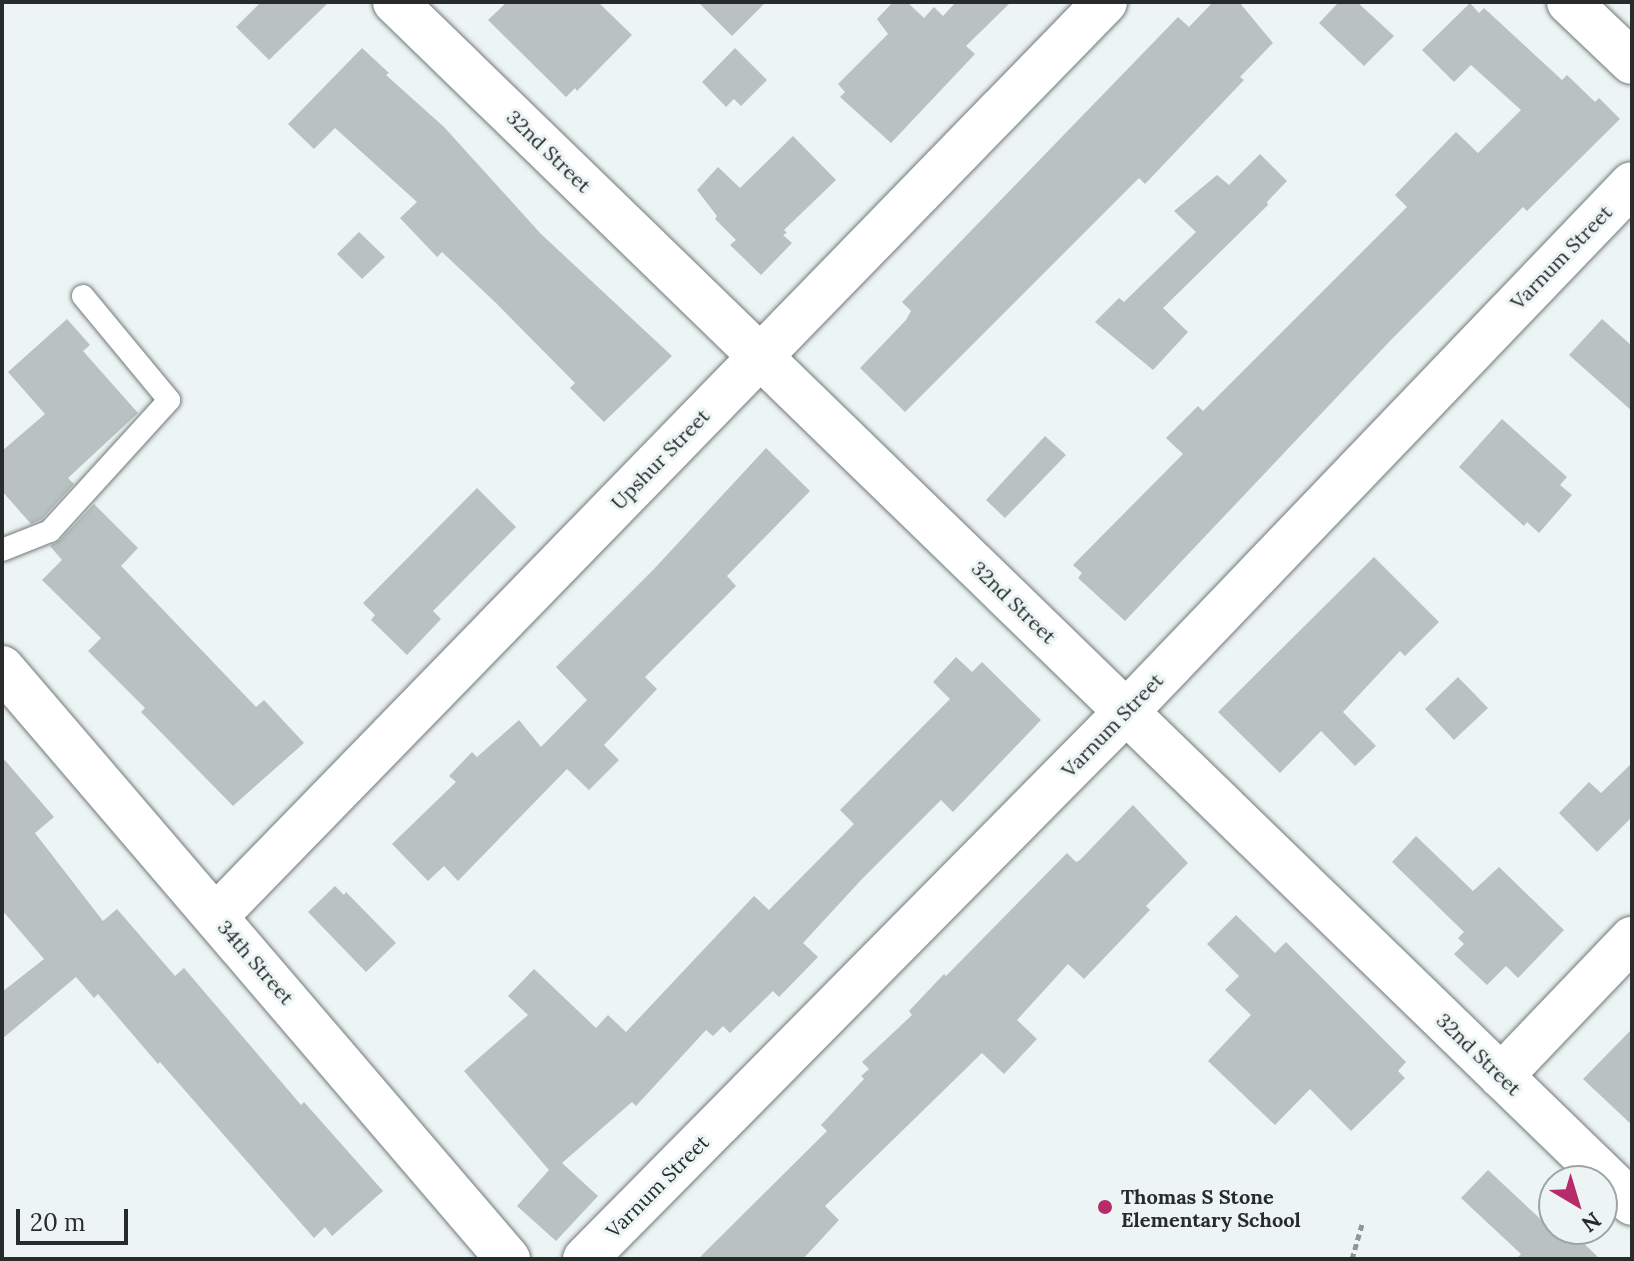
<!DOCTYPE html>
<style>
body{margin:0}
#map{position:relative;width:1634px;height:1261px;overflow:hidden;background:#ecf4f4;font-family:Lora,serif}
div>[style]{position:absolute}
.building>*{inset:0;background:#b9c1c1}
.path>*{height:5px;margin-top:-2.5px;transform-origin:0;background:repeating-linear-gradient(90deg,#919696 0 6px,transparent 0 10px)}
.roads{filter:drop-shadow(0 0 2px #727979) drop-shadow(0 0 2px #727979)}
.service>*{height:22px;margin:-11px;padding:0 11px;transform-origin:11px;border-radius:11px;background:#fff}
.minor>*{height:44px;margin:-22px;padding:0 22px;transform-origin:22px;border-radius:22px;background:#fff}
.tertiary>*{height:44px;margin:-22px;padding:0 22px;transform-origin:22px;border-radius:22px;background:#fff}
.dots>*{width:22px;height:22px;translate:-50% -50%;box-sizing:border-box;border:4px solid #ecf4f4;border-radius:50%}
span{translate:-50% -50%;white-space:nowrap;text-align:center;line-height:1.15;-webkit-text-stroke:6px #ecf4f4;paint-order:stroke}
.street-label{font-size:20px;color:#282b2b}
.poi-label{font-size:20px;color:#282b2b;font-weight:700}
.left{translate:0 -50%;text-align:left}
.frame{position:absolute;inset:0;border:4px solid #282b2b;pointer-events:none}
.north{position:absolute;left:1538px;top:1165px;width:80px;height:80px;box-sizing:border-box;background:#ecf4f4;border:2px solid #9ea4a4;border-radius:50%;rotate:142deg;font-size:22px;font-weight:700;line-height:32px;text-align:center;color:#282b2b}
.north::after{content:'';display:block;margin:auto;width:28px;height:36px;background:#b62c6a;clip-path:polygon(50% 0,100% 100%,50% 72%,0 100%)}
.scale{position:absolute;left:16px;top:1209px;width:112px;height:36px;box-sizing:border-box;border:4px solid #282b2b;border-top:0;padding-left:10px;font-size:24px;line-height:28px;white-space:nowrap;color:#282b2b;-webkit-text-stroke:6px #ecf4f4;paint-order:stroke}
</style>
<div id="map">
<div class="building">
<i style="clip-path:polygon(261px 2px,329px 2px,269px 60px,236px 27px)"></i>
<i style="clip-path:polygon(507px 2px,598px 2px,632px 35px,577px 91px,575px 88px,566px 97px,488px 20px)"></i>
<i style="clip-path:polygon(698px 2px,766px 2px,732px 36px)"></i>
<i style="clip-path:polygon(893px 2px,907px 2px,924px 18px,934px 7px,943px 16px,956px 2px,1011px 2px,966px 46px,975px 54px,891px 143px,840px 97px,845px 92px,838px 84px,888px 34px,877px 19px)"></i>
<i style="clip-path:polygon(1213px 2px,1239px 2px,1273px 43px,1240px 77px,1244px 80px,1145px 184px,1139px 178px,905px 412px,860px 368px,906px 320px,911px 311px,902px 302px,1178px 17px,1189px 27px)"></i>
<i style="clip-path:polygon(1339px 2px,1357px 2px,1394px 36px,1364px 66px,1319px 23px)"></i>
<i style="clip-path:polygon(1470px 3px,1479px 13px,1484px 8px,1562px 80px,1567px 75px,1595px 102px,1599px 98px,1620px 119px,1527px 211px,1523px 207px,1389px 342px,1125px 621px,1078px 578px,1082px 573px,1073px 565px,1183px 454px,1166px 438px,1198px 406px,1203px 411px,1407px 207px,1395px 195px,1456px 132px,1478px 153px,1521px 110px,1471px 65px,1454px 82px,1422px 50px)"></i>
<i style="clip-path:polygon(362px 48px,389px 73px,386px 75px,444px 127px,541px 234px,672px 356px,604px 422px,570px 388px,575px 383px,496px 303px,442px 252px,437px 257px,400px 218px,417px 202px,335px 128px,314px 149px,288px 124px)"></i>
<i style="clip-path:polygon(735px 48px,767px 80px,741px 106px,734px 99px,726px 107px,702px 82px)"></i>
<i style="clip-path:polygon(793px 136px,836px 180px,784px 230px,787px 233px,783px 235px,792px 243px,761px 275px,730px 245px,736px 240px,715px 219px,717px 216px,697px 190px,718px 167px,740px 188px)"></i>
<i style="clip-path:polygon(1260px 154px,1287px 181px,1267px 202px,1268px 205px,1163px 308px,1188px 332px,1153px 370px,1095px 322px,1119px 298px,1124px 302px,1196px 232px,1174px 211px,1217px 175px,1229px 185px)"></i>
<i style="clip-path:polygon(359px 232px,385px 257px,362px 279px,337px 254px)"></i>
<i style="clip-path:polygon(67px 319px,90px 345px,83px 351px,138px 413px,68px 478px,74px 484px,42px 519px,31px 524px,2px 491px,2px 451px,45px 414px,8px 372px)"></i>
<i style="clip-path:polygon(1602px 319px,1632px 346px,1632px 411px,1569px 355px)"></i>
<i style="clip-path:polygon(1502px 419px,1567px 477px,1560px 485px,1572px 495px,1539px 533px,1527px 522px,1524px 526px,1459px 467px)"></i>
<i style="clip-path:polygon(1045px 436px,1066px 455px,1005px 518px,986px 500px)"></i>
<i style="clip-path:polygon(766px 448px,810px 491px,727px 576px,736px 586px,645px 677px,657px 689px,604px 745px,619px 760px,589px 790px,567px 769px,458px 881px,444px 866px,428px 881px,392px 844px,456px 782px,449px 776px,472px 752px,477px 757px,519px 720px,541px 747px,587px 700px,556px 667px,654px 569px)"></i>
<i style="clip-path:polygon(477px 488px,516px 527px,433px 611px,441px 619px,407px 655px,371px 620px,375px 615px,363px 603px)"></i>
<i style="clip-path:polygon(94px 504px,138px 548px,121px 566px,123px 568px,256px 707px,264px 700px,304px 743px,233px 806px,141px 712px,145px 708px,88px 651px,101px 638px,42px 580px,62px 560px,50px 546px,60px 540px)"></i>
<i style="clip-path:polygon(1374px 557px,1439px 622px,1405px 656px,1400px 651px,1343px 712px,1376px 746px,1355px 766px,1321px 731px,1280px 773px,1218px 712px)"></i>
<i style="clip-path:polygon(956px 657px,972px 672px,982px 662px,1041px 720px,953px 812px,941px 800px,862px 879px,803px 943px,818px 957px,779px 997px,773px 991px,730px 1033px,723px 1026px,713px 1036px,706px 1030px,636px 1106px,632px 1102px,562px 1163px,598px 1196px,556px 1241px,517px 1206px,549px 1170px,464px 1071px,528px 1015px,508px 996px,534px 969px,596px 1028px,608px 1015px,626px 1032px,754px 896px,769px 910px,854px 824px,840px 810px,950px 699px,933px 682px)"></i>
<i style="clip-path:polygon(1458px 677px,1488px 708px,1454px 740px,1425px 709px)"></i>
<i style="clip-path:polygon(2px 757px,54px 817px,35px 833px,103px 921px,117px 909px,175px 976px,184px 968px,301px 1105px,304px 1102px,383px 1191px,332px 1236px,325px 1227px,314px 1238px,160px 1062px,158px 1064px,98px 994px,94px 998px,76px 977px,2px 1039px,2px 992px,44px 959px,2px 910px)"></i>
<i style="clip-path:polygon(1632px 763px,1632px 817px,1597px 852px,1559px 813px,1589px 782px,1601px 793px)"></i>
<i style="clip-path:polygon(1133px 805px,1188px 863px,1146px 906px,1150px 910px,1084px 979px,1068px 964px,1017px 1020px,1037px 1039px,1004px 1074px,982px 1053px,825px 1206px,839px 1220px,803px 1259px,698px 1259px,827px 1131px,821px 1125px,864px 1079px,861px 1076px,869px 1069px,862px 1062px,912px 1015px,909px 1011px,944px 974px,946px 976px,1067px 853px,1076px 862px,1080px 860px)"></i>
<i style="clip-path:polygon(1416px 836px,1473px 891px,1499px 867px,1564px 930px,1518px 978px,1506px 966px,1487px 985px,1454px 954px,1464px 944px,1458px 938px,1464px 932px,1392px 862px)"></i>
<i style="clip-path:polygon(335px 886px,344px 895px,346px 892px,396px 943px,366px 972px,308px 912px)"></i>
<i style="clip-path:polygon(1236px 915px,1275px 953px,1286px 942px,1406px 1062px,1398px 1071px,1405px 1078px,1351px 1131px,1310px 1089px,1275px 1125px,1208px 1061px,1251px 1015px,1225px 990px,1239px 976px,1207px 944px)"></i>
<i style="clip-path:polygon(1632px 1029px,1632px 1125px,1583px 1079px)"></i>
<i style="clip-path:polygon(1488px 1170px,1549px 1227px,1554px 1223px,1554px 1229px,1569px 1229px,1600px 1259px,1516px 1259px,1521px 1254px,1461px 1198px)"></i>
</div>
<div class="path">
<i style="left:1352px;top:1259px;width:36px;rotate:-74deg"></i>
</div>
<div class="roads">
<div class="service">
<i style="left:2px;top:550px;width:52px;rotate:-21.6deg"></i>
<i style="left:50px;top:531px;width:177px;rotate:-47.7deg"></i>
<i style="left:169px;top:400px;width:135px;rotate:-129.6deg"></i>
</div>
<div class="minor">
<i style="left:395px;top:2px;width:1724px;rotate:44.15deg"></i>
<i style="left:1569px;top:2px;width:87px;rotate:43.6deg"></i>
<i style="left:216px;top:916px;width:1275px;rotate:-45.79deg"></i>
<i style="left:1501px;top:1076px;width:190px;rotate:-46.3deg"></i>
<i style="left:585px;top:1259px;width:769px;rotate:-45.32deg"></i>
<i style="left:1126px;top:712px;width:731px;rotate:-46.22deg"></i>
</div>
<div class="tertiary">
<i style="left:2px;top:668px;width:778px;rotate:49.43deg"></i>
</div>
</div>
<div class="dots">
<i style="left:1105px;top:1207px;background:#b62c6a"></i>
</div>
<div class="street-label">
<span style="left:549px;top:151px;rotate:44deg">32nd Street</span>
<span style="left:1561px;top:257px;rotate:-46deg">Varnum Street</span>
<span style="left:660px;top:459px;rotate:-46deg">Upshur Street</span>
<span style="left:1014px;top:602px;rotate:44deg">32nd Street</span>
<span style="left:1112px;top:725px;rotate:-46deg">Varnum Street</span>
<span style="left:256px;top:962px;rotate:49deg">34th Street</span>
<span style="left:1479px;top:1054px;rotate:44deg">32nd Street</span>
<span style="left:657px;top:1186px;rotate:-45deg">Varnum Street</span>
</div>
<div class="poi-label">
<span class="left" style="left:1121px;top:1208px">Thomas S Stone<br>Elementary School</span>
</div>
<div class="frame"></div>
<div class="north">N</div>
<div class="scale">20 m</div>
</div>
